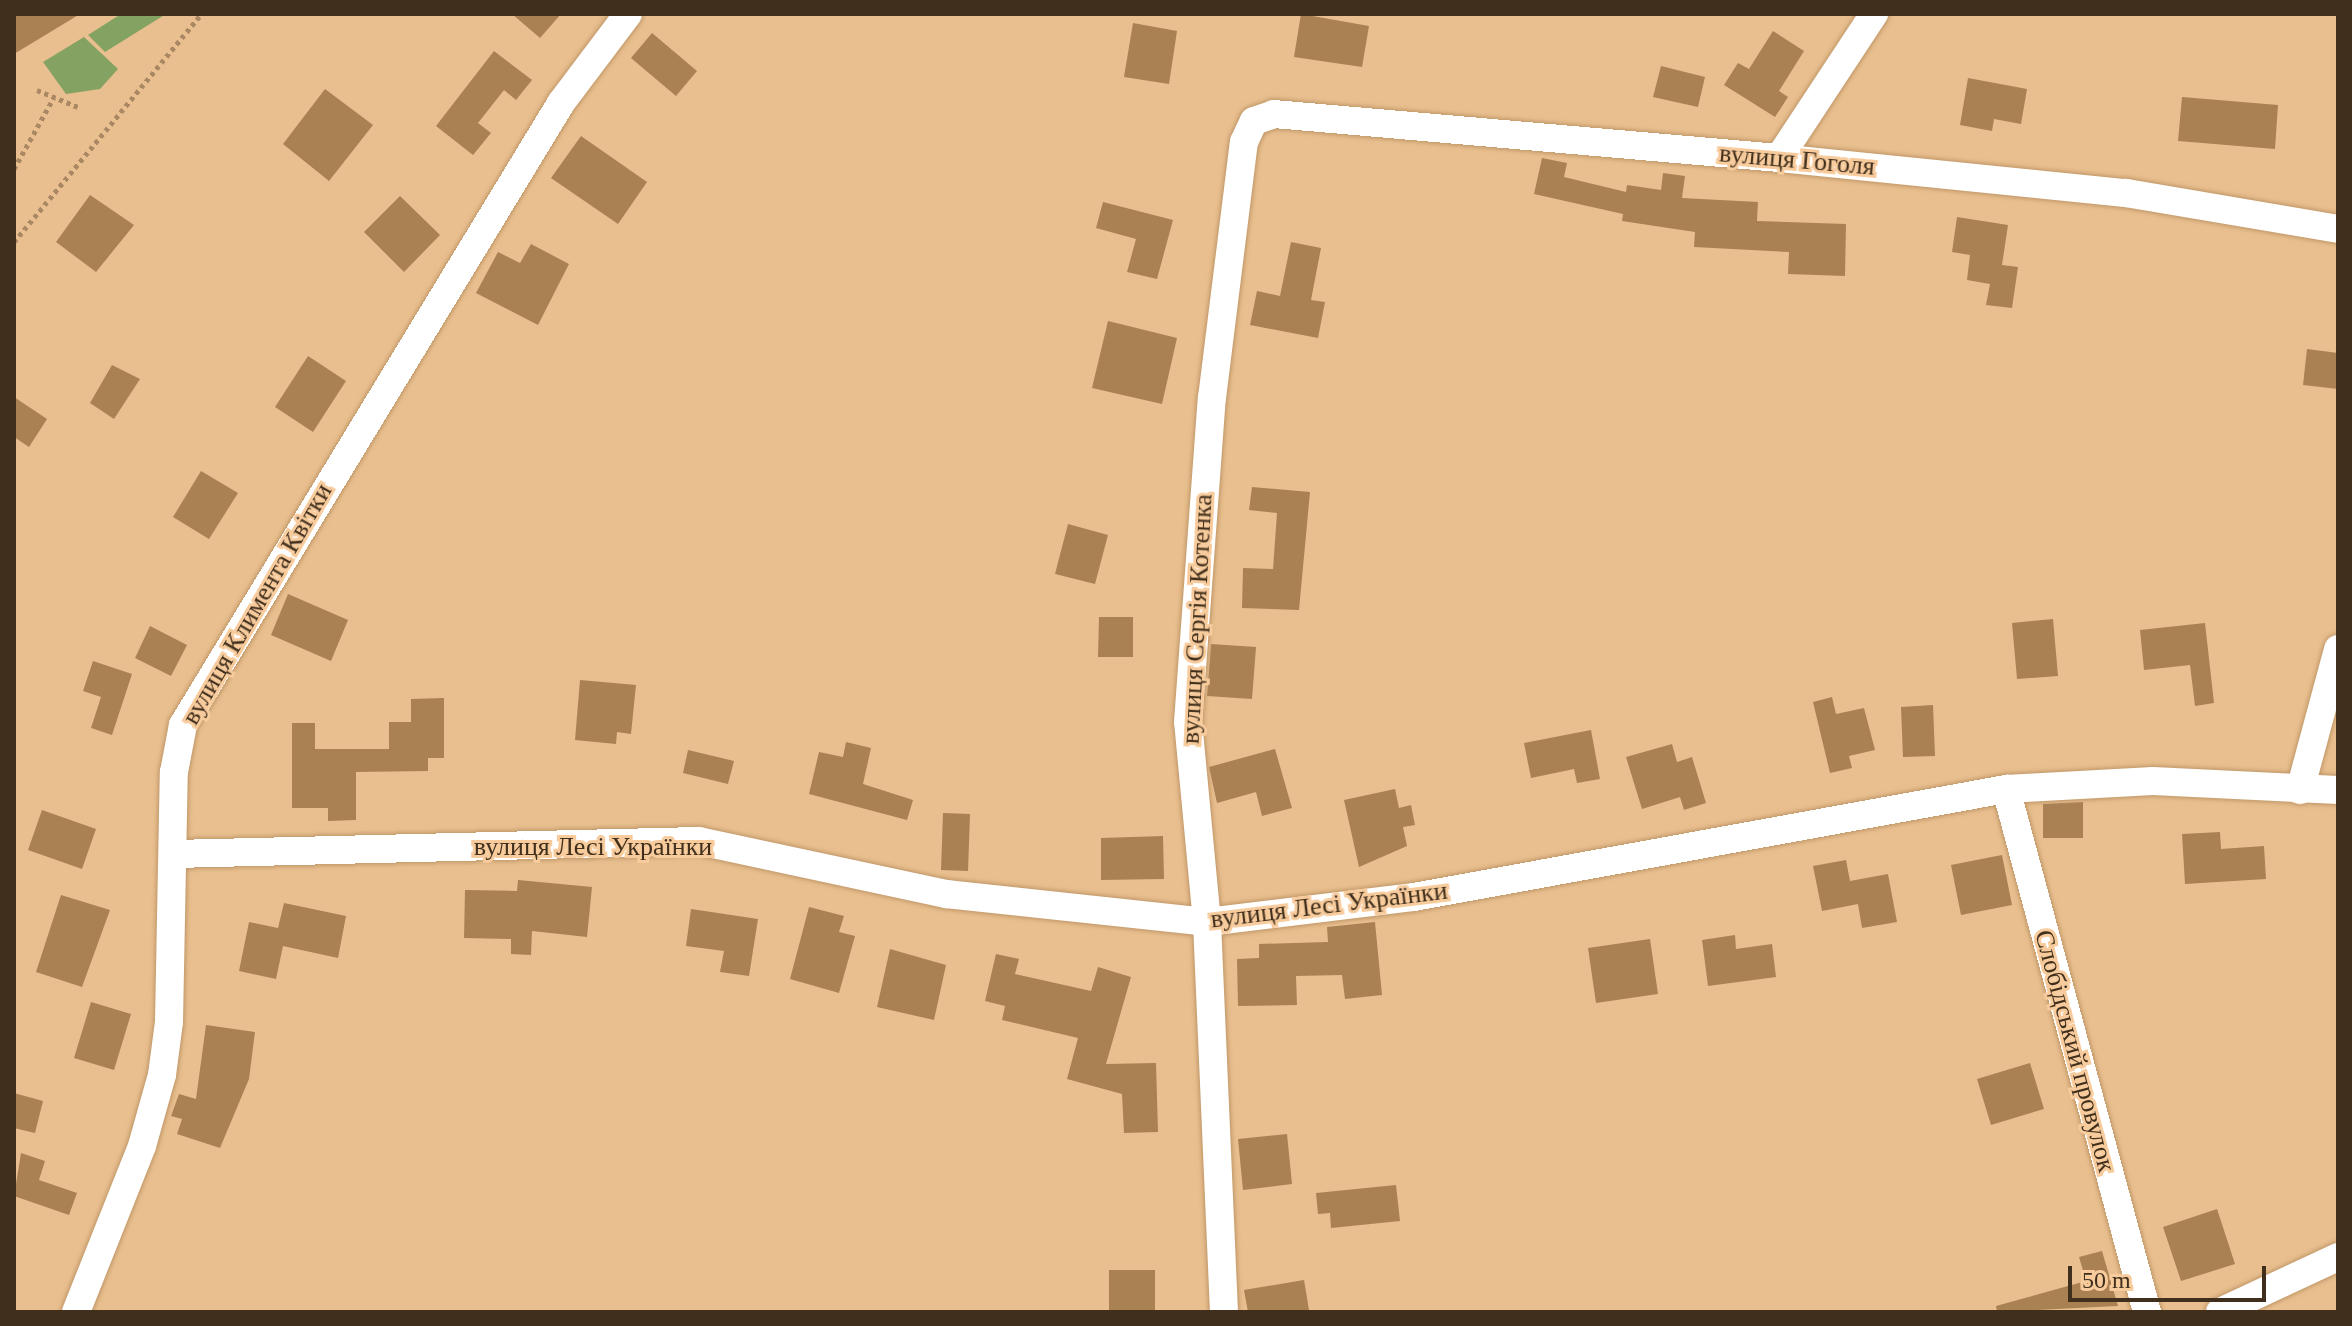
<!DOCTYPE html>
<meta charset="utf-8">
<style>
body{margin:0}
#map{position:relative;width:2352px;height:1326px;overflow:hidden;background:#e9bf8f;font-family:Georgia,serif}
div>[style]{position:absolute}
.green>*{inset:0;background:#84a262}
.building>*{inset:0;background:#a98153}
.path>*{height:5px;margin-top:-2.5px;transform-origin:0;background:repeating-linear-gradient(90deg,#a98863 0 4px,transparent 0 8px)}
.roads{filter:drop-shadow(0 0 2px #c09768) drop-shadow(0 0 2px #c09768)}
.street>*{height:28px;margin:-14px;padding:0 14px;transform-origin:14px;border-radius:14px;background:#fff}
span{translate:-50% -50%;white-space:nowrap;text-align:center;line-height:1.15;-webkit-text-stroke:6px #f7cb9c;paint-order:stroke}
.street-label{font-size:26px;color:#402f1c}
.frame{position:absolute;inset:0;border:16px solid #402f1c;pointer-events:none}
.scale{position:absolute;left:2068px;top:1266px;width:198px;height:36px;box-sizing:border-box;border:4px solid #402f1c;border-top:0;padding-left:10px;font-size:24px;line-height:28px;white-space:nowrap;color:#402f1c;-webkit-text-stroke:6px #f7cb9c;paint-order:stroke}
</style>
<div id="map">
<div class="green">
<i style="clip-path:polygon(121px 14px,166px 14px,105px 52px,88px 35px)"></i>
<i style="clip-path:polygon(84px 37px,118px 69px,100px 89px,66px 94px,43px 62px)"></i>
</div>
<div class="building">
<i style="clip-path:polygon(14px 14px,80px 14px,14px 54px)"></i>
<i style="clip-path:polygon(512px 14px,561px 14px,540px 38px)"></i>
<i style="clip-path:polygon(1301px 14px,1369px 26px,1362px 67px,1294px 57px)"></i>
<i style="clip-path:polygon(1133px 23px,1177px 31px,1169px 84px,1124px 77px)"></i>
<i style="clip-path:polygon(1773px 31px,1804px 51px,1779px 91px,1788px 97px,1775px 117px,1724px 85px,1738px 63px,1749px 69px)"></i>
<i style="clip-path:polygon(652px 33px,697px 71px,676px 96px,631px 58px)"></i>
<i style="clip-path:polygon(494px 51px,532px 80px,516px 100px,504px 90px,478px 123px,491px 133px,473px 155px,436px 126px)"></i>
<i style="clip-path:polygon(1661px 66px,1705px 77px,1698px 107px,1653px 97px)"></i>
<i style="clip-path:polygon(1968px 78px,2027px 89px,2021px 124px,1994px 119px,1992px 131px,1960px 125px)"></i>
<i style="clip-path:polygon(325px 89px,373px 125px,329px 181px,283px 144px)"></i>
<i style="clip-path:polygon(2182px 97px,2278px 105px,2275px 149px,2178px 141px)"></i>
<i style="clip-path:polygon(581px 136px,647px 182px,618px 224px,551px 178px)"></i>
<i style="clip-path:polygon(1542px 158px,1567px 163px,1564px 177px,1626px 192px,1627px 185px,1661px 190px,1663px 173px,1685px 176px,1682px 198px,1758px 202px,1757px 221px,1846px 224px,1845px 276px,1788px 274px,1789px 252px,1694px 247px,1695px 232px,1622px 221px,1623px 214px,1534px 194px)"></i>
<i style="clip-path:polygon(90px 195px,134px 225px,96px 272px,56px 242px)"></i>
<i style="clip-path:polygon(400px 196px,440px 235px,404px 272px,364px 232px)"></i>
<i style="clip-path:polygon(1103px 202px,1173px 220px,1157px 279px,1127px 272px,1136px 239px,1096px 228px)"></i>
<i style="clip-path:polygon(1957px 217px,2008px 225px,2002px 265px,2018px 267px,2012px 308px,1986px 305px,1990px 284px,1967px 280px,1970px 255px,1952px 252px)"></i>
<i style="clip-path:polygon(1291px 242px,1321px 248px,1311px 300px,1325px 302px,1318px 338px,1250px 325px,1257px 291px,1280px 296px)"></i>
<i style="clip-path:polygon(531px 244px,569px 264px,538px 325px,476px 293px,498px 252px,520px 263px)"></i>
<i style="clip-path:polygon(1108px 321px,1177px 338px,1162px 404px,1092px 388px)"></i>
<i style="clip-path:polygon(2307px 349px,2338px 353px,2338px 389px,2303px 385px)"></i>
<i style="clip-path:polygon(308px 356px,346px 381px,313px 432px,275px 407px)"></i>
<i style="clip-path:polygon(112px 365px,140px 379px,114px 419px,90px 403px)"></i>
<i style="clip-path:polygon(14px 397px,47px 419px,29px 447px,14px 437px)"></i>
<i style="clip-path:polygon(201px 471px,238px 493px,209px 539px,173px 517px)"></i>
<i style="clip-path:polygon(1252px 487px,1310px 492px,1299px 610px,1242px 608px,1243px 568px,1273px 569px,1277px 513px,1249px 510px)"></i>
<i style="clip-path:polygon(1068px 524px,1108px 535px,1095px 584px,1055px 574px)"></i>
<i style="clip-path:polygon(288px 594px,348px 620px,331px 661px,271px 635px)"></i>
<i style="clip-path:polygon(1099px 617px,1133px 617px,1133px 657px,1098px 657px)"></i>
<i style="clip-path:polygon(2053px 619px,2058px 676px,2017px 679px,2012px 623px)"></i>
<i style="clip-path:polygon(2205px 623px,2214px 703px,2195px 706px,2190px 665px,2144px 670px,2140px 630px)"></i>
<i style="clip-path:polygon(150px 626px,187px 645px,171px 676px,135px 658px)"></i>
<i style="clip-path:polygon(1211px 644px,1256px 647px,1252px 699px,1207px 696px)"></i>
<i style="clip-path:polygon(93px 661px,132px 674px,112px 735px,91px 728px,101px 697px,83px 691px)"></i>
<i style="clip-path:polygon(580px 680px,636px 685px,631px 734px,617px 732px,616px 744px,575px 740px)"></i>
<i style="clip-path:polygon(1832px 697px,1836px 714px,1864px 708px,1875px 750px,1849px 756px,1852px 768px,1830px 773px,1813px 702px)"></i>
<i style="clip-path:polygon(444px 698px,444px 758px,428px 758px,428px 771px,356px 772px,356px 820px,328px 821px,328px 808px,292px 808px,292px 723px,315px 723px,315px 749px,389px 749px,389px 722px,411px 722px,411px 699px)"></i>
<i style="clip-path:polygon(1933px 705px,1935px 756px,1903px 757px,1901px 707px)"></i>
<i style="clip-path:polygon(1591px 730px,1600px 779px,1577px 783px,1574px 769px,1531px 778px,1524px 743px)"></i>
<i style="clip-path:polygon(846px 742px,871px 748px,863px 784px,913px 800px,907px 820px,809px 794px,819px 752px,843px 757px)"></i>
<i style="clip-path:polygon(1672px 744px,1677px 762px,1692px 757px,1706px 803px,1684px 810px,1680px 797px,1642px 809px,1626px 757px)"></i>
<i style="clip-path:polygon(1275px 749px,1292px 808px,1262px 816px,1256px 792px,1217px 803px,1209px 767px)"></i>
<i style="clip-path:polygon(688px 750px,734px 761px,728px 784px,683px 773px)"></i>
<i style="clip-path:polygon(1395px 789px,1399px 808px,1411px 805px,1415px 825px,1403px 827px,1407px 846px,1359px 867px,1344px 800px)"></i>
<i style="clip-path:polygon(2083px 802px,2083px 838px,2043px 838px,2043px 804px)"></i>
<i style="clip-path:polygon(42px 810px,96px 829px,82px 869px,28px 850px)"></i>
<i style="clip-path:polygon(943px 813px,970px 814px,968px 871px,941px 870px)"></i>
<i style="clip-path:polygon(2220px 832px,2221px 849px,2264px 846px,2266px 879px,2185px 884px,2182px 834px)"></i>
<i style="clip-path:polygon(1163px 836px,1164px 879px,1101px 880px,1101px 838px)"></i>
<i style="clip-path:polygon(2002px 855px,2012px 905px,1961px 915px,1951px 865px)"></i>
<i style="clip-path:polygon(1846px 860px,1850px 881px,1888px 874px,1897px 922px,1862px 928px,1858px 904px,1822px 911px,1813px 866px)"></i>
<i style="clip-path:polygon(518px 880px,592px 887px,587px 937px,532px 931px,531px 955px,511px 954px,511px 939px,464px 938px,465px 890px,517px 891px)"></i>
<i style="clip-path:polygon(61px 895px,110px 910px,82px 987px,36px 972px)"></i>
<i style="clip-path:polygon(284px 903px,346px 916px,338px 958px,283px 946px,276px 979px,239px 971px,249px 922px,278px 928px)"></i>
<i style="clip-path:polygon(809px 907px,844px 916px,839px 932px,855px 936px,839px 993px,790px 979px)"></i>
<i style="clip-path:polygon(691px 909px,758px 919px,749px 976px,720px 972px,724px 951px,686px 946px)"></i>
<i style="clip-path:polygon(1375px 922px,1382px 995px,1345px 999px,1342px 975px,1296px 976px,1297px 1005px,1238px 1006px,1237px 959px,1259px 958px,1259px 944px,1328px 942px,1327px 927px)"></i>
<i style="clip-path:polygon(1735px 935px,1736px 949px,1772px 944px,1776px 977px,1708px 986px,1702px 940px)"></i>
<i style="clip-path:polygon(1650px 939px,1658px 994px,1596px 1003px,1588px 948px)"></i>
<i style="clip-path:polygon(890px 949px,946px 965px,934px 1020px,877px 1007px)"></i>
<i style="clip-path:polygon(996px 954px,1019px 959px,1015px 974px,1091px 991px,1098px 967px,1131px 977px,1106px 1064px,1156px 1063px,1158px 1132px,1124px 1133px,1122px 1094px,1067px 1079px,1078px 1038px,1002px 1020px,1005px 1006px,985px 1001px)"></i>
<i style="clip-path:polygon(91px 1002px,131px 1014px,114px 1070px,74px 1058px)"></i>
<i style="clip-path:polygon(206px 1025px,255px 1032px,249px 1079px,220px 1148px,177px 1134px,182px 1119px,171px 1116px,179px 1094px,196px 1099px)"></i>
<i style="clip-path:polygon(2030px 1063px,2044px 1109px,1991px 1125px,1977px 1079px)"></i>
<i style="clip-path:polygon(14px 1093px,43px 1101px,35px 1133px,14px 1128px)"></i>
<i style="clip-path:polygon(1287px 1134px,1292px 1184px,1243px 1190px,1238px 1139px)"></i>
<i style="clip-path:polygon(21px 1153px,45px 1161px,39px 1180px,77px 1193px,69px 1215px,14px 1196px)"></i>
<i style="clip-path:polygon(1396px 1185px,1400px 1221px,1331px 1228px,1330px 1213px,1318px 1214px,1316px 1193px)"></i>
<i style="clip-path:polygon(2217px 1209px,2235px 1264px,2181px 1281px,2163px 1227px)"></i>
<i style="clip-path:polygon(2102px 1251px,2118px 1306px,1997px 1312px,1996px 1306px,2086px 1281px,2079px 1257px)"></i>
<i style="clip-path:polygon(1109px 1270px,1155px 1270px,1155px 1312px,1109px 1311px)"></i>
<i style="clip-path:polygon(1304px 1280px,1309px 1310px,1248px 1312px,1244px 1290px)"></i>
</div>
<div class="path">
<i style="left:37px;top:90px;width:44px;rotate:22.5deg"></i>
<i style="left:14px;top:169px;width:82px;rotate:-60.9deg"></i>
<i style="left:14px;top:242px;width:295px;rotate:-50.6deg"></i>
</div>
<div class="roads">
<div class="street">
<i style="left:1779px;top:158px;width:173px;rotate:-56.6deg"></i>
<i style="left:2006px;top:789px;width:542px;rotate:74.91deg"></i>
<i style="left:2300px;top:790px;width:146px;rotate:-74.9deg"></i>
<i style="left:174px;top:854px;width:525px;rotate:-1.42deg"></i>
<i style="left:699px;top:841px;width:253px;rotate:12.1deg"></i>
<i style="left:946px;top:894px;width:262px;rotate:6.1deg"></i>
<i style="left:1207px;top:922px;width:209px;rotate:-6.9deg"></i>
<i style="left:1414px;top:897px;width:602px;rotate:-10.34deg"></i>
<i style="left:2006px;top:789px;width:147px;rotate:-3.1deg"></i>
<i style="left:2153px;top:781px;width:185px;rotate:2.8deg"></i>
<i style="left:76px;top:1312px;width:179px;rotate:-68.3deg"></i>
<i style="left:142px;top:1146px;width:74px;rotate:-74.3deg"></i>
<i style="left:162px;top:1075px;width:53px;rotate:-82.5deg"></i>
<i style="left:169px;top:1022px;width:250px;rotate:-88.9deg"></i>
<i style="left:174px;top:772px;width:48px;rotate:-79.2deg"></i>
<i style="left:183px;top:725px;width:728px;rotate:-58.71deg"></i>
<i style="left:561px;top:103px;width:111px;rotate:-53deg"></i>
<i style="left:1224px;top:1312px;width:390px;rotate:-92.5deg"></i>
<i style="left:1207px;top:922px;width:201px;rotate:-95.4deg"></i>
<i style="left:1188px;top:722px;width:325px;rotate:-85.8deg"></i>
<i style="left:1212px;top:398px;width:258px;rotate:-82.9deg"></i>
<i style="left:1244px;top:142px;width:23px;rotate:-65deg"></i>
<i style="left:1254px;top:121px;width:21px;rotate:-19deg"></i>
<i style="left:1274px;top:114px;width:507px;rotate:4.98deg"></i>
<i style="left:1779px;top:158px;width:349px;rotate:5.8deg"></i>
<i style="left:2126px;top:193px;width:215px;rotate:9.6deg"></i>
<i style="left:2220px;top:1312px;width:130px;rotate:-25deg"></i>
</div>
</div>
<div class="street-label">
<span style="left:1797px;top:160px;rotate:5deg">вулиця Гоголя</span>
<span style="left:257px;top:604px;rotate:-60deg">вулиця Климента Квітки</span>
<span style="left:1197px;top:619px;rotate:-87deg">вулиця Сергія Котенка</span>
<span style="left:593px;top:847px">вулиця Лесі Українки</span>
<span style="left:1329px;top:905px;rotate:-7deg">вулиця Лесі Українки</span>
<span style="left:2075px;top:1051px;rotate:75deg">Слобідський провулок</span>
</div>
<div class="frame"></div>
<div class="scale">50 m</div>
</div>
